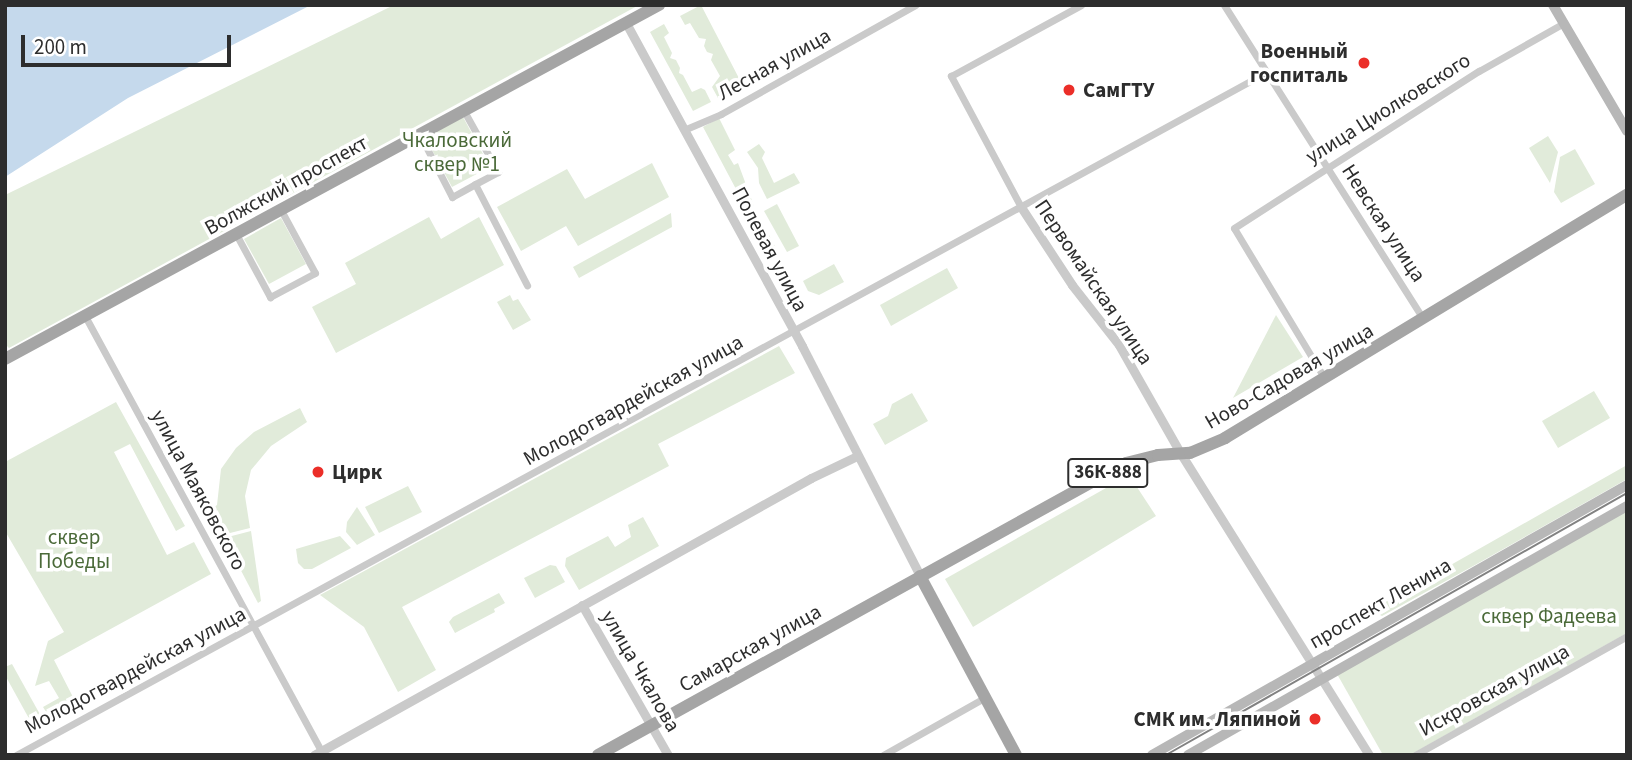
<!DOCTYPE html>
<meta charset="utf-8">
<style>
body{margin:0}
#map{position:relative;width:1632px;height:760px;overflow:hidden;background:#fff;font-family:"Source Sans 3",sans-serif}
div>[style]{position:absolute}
.green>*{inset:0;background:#e1ebda}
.water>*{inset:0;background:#c5d9ec}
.minor>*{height:7px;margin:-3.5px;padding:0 3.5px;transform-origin:3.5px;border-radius:3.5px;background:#cacaca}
.tertiary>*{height:9px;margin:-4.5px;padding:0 4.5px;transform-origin:4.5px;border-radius:4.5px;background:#cacaca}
.secondary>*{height:10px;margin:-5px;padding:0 5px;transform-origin:5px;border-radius:5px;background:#b7b7b7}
.primary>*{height:12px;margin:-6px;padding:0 6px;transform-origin:6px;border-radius:6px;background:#a5a5a5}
.tram>*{height:2px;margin:-1px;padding:0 1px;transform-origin:1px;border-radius:1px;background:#828282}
.dots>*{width:19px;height:19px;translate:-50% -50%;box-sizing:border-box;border:4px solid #fff;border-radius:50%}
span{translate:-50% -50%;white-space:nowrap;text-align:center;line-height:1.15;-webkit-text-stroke:7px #fff;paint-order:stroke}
.shield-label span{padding:2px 5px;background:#fff;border:2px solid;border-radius:5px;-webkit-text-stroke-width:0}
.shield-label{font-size:19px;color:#2d2d2d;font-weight:700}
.poi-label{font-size:21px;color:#2d2d2d;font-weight:700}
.right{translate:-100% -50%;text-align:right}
.left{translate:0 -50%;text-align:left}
.street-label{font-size:21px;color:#2d2d2d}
.park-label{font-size:21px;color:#4b6a39}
.frame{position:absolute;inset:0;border:7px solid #2d2d2d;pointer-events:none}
.scale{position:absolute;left:21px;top:35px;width:210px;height:32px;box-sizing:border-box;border:4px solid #2d2d2d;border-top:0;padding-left:9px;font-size:21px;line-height:24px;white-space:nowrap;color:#2d2d2d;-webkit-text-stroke:5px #fff;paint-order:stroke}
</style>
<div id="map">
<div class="green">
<i style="clip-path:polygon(394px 5px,639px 5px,9px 348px,5px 344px,5px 195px)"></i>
<i style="clip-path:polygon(701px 5px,743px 86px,718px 98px,712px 87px,720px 76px,711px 60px,713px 54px,707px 52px,704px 46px,706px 39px,699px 38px,690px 23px,685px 25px,680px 16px)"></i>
<i style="clip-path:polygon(664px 24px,669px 33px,664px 37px,672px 53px,670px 58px,676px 60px,680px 68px,679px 73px,683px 75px,692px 92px,701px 88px,705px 90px,711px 102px,693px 111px,650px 32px)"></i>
<i style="clip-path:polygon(463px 117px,490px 167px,452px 187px,425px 137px)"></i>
<i style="clip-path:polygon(719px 118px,735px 150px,728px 155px,734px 165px,738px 163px,754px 206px,745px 206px,703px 127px)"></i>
<i style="clip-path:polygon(1548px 136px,1558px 152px,1550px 183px,1529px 148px)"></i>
<i style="clip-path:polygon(759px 144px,765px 152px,762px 158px,774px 183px,794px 173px,800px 183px,767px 199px,759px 183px,758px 168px,747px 152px)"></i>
<i style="clip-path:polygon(1575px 149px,1595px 184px,1561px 203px,1554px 192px,1560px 157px)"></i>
<i style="clip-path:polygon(652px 163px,669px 197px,578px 246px,566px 226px,521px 251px,497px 207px,567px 169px,585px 199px)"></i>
<i style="clip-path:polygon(777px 204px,799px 246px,787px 252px,764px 211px)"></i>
<i style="clip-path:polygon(671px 213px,672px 227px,579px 278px,573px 267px)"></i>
<i style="clip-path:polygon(758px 214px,780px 256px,768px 262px,747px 220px)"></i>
<i style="clip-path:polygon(429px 217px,441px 239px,479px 217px,504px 265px,336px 353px,312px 307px,356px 284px,345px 263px)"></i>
<i style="clip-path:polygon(281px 218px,306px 264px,269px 284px,244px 239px)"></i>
<i style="clip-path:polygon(834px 264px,844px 282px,819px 295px,808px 291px,803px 281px)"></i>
<i style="clip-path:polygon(947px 268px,958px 288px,891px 326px,880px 305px)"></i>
<i style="clip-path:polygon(510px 295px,513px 301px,518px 299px,531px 320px,513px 330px,497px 302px)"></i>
<i style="clip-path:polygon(1276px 315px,1303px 357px,1233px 398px)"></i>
<i style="clip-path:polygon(779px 346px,795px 373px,658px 444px,669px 466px,402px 607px,436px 670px,398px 692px,364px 627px,320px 595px)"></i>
<i style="clip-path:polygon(1594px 391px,1610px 418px,1558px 448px,1542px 421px)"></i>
<i style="clip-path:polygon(912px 393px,928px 421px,885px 445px,873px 424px,888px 416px,892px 404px)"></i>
<i style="clip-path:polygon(116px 402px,185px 526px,176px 531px,130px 444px,114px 452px,167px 555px,194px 542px,211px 574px,54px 660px,75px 701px,48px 715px,43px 707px,59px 698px,49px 681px,35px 686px,48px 641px,64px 632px,5px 531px,5px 462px)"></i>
<i style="clip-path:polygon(300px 408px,307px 422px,271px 446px,251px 470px,245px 496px,250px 528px,222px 535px,197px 488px,213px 508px,217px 505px,221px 469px,236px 448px,254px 432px)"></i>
<i style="clip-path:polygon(1627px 465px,1627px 479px,1475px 565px,1382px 616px,1378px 614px,1326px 643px,1322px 638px)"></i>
<i style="clip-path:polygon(1129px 475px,1156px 516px,973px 627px,945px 579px)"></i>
<i style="clip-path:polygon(408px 486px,422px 512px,379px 533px,365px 507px)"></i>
<i style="clip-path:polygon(357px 507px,375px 535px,357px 545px,346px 532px,347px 522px)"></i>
<i style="clip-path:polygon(1627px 511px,1627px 633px,1410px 755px,1383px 755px,1337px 674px)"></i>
<i style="clip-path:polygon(643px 517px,659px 546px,579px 590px,565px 566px,566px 558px,608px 536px,615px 547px,631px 537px,628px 525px)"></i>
<i style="clip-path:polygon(251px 531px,261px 601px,258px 603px,224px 538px)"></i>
<i style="clip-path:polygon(340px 536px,351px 548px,312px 569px,304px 569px,298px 563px,296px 549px)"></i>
<i style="clip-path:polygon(550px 565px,556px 566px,565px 582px,535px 598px,524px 578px)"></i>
<i style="clip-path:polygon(499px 593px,505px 603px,494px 609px,495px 612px,455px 633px,449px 622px,453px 617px)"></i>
<i style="clip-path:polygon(12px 664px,42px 718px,32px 724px,5px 675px,5px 667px)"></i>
</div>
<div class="water">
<i style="clip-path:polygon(5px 5px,311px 5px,128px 98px,5px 177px)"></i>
</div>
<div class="minor">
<i style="left:1224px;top:5px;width:372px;rotate:57.6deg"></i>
<i style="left:464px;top:111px;width:70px;rotate:60.9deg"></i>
<i style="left:498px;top:172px;width:26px;rotate:152deg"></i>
<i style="left:686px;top:129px;width:38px;rotate:-23deg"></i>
<i style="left:721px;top:114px;width:223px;rotate:-29.3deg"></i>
<i style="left:420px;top:135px;width:70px;rotate:62.7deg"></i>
<i style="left:452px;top:197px;width:26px;rotate:-29deg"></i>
<i style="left:475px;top:184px;width:114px;rotate:62.8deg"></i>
<i style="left:1021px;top:207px;width:149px;rotate:-118.1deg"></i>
<i style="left:951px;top:76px;width:148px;rotate:-28.6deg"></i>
<i style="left:236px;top:234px;width:72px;rotate:61.6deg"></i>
<i style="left:270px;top:297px;width:51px;rotate:-28.1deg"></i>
<i style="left:315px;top:273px;width:72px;rotate:-118.4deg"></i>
<i style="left:85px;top:316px;width:499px;rotate:61.5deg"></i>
<i style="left:1325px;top:379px;width:176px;rotate:-121.1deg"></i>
<i style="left:1234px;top:228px;width:291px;rotate:-32.7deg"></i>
<i style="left:1479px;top:71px;width:98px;rotate:-29.5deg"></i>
<i style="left:16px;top:755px;width:1423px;rotate:-28.64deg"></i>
<i style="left:883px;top:755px;width:116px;rotate:-29.4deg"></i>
<i style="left:1415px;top:755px;width:243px;rotate:-29.3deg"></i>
</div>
<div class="tertiary">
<i style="left:626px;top:23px;width:368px;rotate:61.4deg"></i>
<i style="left:802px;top:346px;width:259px;rotate:62.8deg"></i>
<i style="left:1021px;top:207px;width:93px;rotate:56.8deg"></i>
<i style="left:1072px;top:285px;width:76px;rotate:51.9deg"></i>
<i style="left:1119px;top:345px;width:125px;rotate:60.4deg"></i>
<i style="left:1181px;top:454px;width:355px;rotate:58deg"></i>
<i style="left:582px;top:605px;width:173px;rotate:60.2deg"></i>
<i style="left:314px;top:755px;width:569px;rotate:-29.13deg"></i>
<i style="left:811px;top:478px;width:51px;rotate:-25.6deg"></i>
</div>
<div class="secondary">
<i style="left:1553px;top:5px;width:146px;rotate:59.6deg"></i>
<i style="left:1152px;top:755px;width:546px;rotate:-29.61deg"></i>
<i style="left:1188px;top:755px;width:505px;rotate:-29.56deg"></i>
</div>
<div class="primary">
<i style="left:5px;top:359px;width:744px;rotate:-28.43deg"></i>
<i style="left:920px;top:576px;width:203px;rotate:61.8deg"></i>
<i style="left:598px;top:755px;width:603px;rotate:-28.94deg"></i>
<i style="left:1126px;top:463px;width:33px;rotate:-14deg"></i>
<i style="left:1158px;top:455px;width:32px;rotate:-4deg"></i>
<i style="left:1190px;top:453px;width:38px;rotate:-23deg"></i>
<i style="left:1225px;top:438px;width:470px;rotate:-31.2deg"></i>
</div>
<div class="tram">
<i style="left:1166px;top:755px;width:530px;rotate:-29.61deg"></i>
</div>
<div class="dots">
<i style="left:1364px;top:63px;background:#eb2e28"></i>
<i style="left:1069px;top:90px;background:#eb2e28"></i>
<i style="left:318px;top:472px;background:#eb2e28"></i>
<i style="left:1315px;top:719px;background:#eb2e28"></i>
</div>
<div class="shield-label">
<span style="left:1108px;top:473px">36К-888</span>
</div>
<div class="poi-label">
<span class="right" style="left:1348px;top:63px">Военный<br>госпиталь</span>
<span class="left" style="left:1083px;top:90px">СамГТУ</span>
<span class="left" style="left:332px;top:472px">Цирк</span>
<span class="right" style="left:1301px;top:719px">СМК им. Ляпиной</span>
</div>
<div class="street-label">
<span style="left:774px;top:64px;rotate:-29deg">Лесная улица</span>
<span style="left:1388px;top:108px;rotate:-32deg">улица Циолковского</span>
<span style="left:286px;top:185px;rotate:-29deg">Волжский проспект</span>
<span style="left:1384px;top:223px;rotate:57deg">Невская улица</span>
<span style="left:770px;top:249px;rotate:62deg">Полевая улица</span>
<span style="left:1094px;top:282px;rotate:56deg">Первомайская улица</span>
<span style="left:1289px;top:376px;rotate:-30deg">Ново-Садовая улица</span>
<span style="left:633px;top:400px;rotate:-29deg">Молодогвардейская улица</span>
<span style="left:199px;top:490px;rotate:62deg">улица Маяковского</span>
<span style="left:1380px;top:603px;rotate:-30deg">проспект Ленина</span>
<span style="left:750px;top:648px;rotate:-29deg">Самарская улица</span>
<span style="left:135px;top:670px;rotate:-28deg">Молодогвардейская улица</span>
<span style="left:641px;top:671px;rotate:60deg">улица Чкалова</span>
<span style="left:1494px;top:690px;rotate:-29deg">Искровская улица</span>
</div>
<div class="park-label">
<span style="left:457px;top:152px">Чкаловский<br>сквер №1</span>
<span style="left:74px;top:549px">сквер<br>Победы</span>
<span style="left:1549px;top:616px">сквер Фадеева</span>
</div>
<div class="frame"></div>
<div class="scale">200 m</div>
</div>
